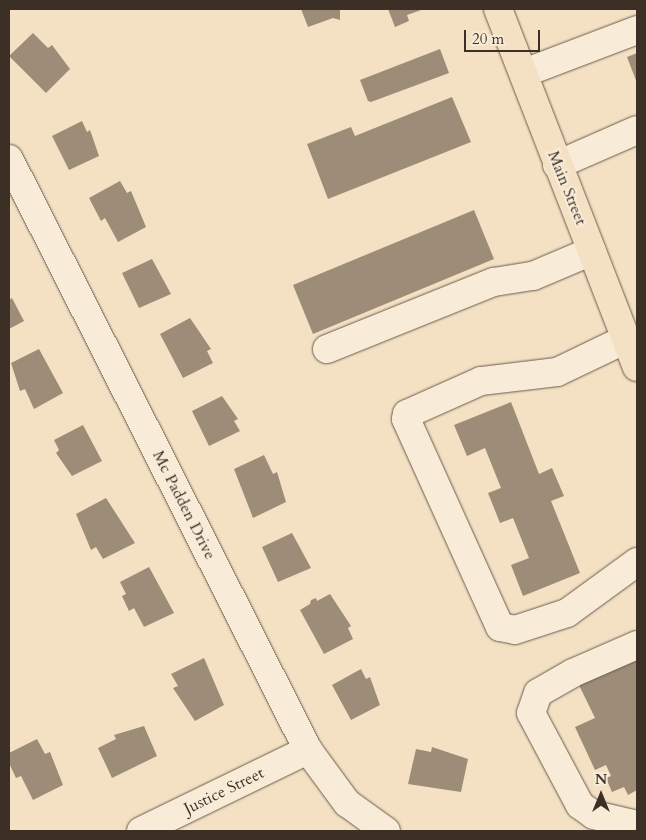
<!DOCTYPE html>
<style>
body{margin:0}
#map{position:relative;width:646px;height:840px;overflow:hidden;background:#f4e0c3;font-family:Cardo,serif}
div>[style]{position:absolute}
.building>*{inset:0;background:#9c8c78}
.roads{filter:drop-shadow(0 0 1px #6a5c4d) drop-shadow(0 0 1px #6a5c4d)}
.minor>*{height:28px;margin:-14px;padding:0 14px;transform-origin:14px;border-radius:14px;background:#f8ebd8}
.major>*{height:28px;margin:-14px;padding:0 14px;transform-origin:14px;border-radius:14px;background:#f4e0c3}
span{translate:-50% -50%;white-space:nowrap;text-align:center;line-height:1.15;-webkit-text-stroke:4.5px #f8ebd8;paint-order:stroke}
.street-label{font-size:16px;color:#3c3026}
.frame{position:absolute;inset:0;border:10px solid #3c3026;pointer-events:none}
.north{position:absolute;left:576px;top:770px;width:50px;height:50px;-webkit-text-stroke:4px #f8ebd8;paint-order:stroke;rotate:0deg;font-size:14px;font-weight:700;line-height:20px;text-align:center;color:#3c3026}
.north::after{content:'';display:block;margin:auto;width:18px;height:22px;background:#3c3026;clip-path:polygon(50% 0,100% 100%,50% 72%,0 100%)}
.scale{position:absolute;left:464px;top:30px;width:76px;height:22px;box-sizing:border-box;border:2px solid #3c3026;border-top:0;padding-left:6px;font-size:15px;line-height:18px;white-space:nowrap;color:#3c3026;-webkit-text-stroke:4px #f8ebd8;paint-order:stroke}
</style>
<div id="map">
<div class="building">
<i style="clip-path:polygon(301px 9px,340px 9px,340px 20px,333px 18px,308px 27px)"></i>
<i style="clip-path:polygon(388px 9px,424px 9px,407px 15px,409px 21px,395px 27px)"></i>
<i style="clip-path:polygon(33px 33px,48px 48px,52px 45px,70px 69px,46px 93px,9px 56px)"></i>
<i style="clip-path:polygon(440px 49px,449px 73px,371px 102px,368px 101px,360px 80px)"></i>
<i style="clip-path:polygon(637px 53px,637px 83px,627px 57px)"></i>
<i style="clip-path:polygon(452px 97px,471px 142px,328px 199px,307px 144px,351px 127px,355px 136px)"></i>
<i style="clip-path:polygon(82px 121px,87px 132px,90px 130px,99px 156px,69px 170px,52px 136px)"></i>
<i style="clip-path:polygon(120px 181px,127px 193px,131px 191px,146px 227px,118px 242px,105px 218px,101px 221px,89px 198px)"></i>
<i style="clip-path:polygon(474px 210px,494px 259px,313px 334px,293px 285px)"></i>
<i style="clip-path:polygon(152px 259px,171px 294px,139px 308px,122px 273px)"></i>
<i style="clip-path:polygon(12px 298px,24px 321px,9px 329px,9px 300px)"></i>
<i style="clip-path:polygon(190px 318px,211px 349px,207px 351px,213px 363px,183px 378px,160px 334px)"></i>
<i style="clip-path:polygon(39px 349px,63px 393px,34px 409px,25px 389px,20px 391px,11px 363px)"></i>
<i style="clip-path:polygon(222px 396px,238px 419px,234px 421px,240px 431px,209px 446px,192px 411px)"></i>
<i style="clip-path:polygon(511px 402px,539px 474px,552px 468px,564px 496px,551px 501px,580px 573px,523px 596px,511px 565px,529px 558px,513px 518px,500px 523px,488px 493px,501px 488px,485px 448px,467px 456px,454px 425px)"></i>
<i style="clip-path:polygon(83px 425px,102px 461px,72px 476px,56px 453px,59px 450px,54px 440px)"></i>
<i style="clip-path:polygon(264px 455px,273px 474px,277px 472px,286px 502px,253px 518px,234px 469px)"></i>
<i style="clip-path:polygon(106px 498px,135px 543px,103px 559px,96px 547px,91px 550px,76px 514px)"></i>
<i style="clip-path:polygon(292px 533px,311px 568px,278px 582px,262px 547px)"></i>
<i style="clip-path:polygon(149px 567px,174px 613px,144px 627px,134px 608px,129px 611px,122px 596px,126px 594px,120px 582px)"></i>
<i style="clip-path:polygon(330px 594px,351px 626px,348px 628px,353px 639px,324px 654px,300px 610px,310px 604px,311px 600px,316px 598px,317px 601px)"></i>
<i style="clip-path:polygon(637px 655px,637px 790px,628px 795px,624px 787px,612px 792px,606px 778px,611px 776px,606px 765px,595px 770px,575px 727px,595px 718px,578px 683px)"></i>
<i style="clip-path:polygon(204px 658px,224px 705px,195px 721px,173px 688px,178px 686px,171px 674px)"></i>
<i style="clip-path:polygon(361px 669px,366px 679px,370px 677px,380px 705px,351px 720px,332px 685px)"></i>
<i style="clip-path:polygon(144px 726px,157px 756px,112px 778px,98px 748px,116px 739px,114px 735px)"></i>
<i style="clip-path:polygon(37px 739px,45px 754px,50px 752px,63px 785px,33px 800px,21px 776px,16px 778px,9px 763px,9px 753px)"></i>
<i style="clip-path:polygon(432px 747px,468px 759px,461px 792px,408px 784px,416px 749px,431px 752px)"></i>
</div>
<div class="roads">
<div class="minor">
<i style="left:524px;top:73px;width:121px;rotate:-20.8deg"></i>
<i style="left:9px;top:159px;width:662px;rotate:63.16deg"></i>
<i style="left:308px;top:750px;width:66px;rotate:53.7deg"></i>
<i style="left:347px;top:803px;width:48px;rotate:35.7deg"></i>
<i style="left:557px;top:165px;width:87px;rotate:-23.6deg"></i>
<i style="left:626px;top:339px;width:76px;rotate:154.4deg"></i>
<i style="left:557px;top:372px;width:77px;rotate:173.2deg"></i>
<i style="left:481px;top:381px;width:81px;rotate:156deg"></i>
<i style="left:407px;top:414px;width:5px;rotate:101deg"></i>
<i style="left:406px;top:419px;width:228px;rotate:65.7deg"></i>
<i style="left:500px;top:627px;width:15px;rotate:11deg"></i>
<i style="left:515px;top:630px;width:55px;rotate:-18.1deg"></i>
<i style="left:567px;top:613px;width:87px;rotate:-36.1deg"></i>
<i style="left:327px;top:349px;width:180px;rotate:-21.9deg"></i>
<i style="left:494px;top:282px;width:39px;rotate:-9deg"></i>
<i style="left:533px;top:276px;width:64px;rotate:-23deg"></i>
<i style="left:637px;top:645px;width:70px;rotate:156.4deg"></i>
<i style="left:573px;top:673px;width:40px;rotate:150.3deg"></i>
<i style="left:538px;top:693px;width:21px;rotate:109deg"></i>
<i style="left:531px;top:713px;width:104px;rotate:62deg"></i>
<i style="left:580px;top:805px;width:17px;rotate:36deg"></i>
<i style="left:594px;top:815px;width:44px;rotate:13.1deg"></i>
<i style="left:141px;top:831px;width:186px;rotate:-25.9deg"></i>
</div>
<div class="major">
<i style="left:498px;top:9px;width:384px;rotate:68.8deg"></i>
</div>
</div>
<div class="street-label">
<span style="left:567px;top:188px;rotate:68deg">Main Street</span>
<span style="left:184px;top:505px;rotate:63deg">Mc Padden Drive</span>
<span style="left:224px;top:791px;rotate:-26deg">Justice Street</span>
</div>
<div class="frame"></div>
<div class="north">N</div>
<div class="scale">20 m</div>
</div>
